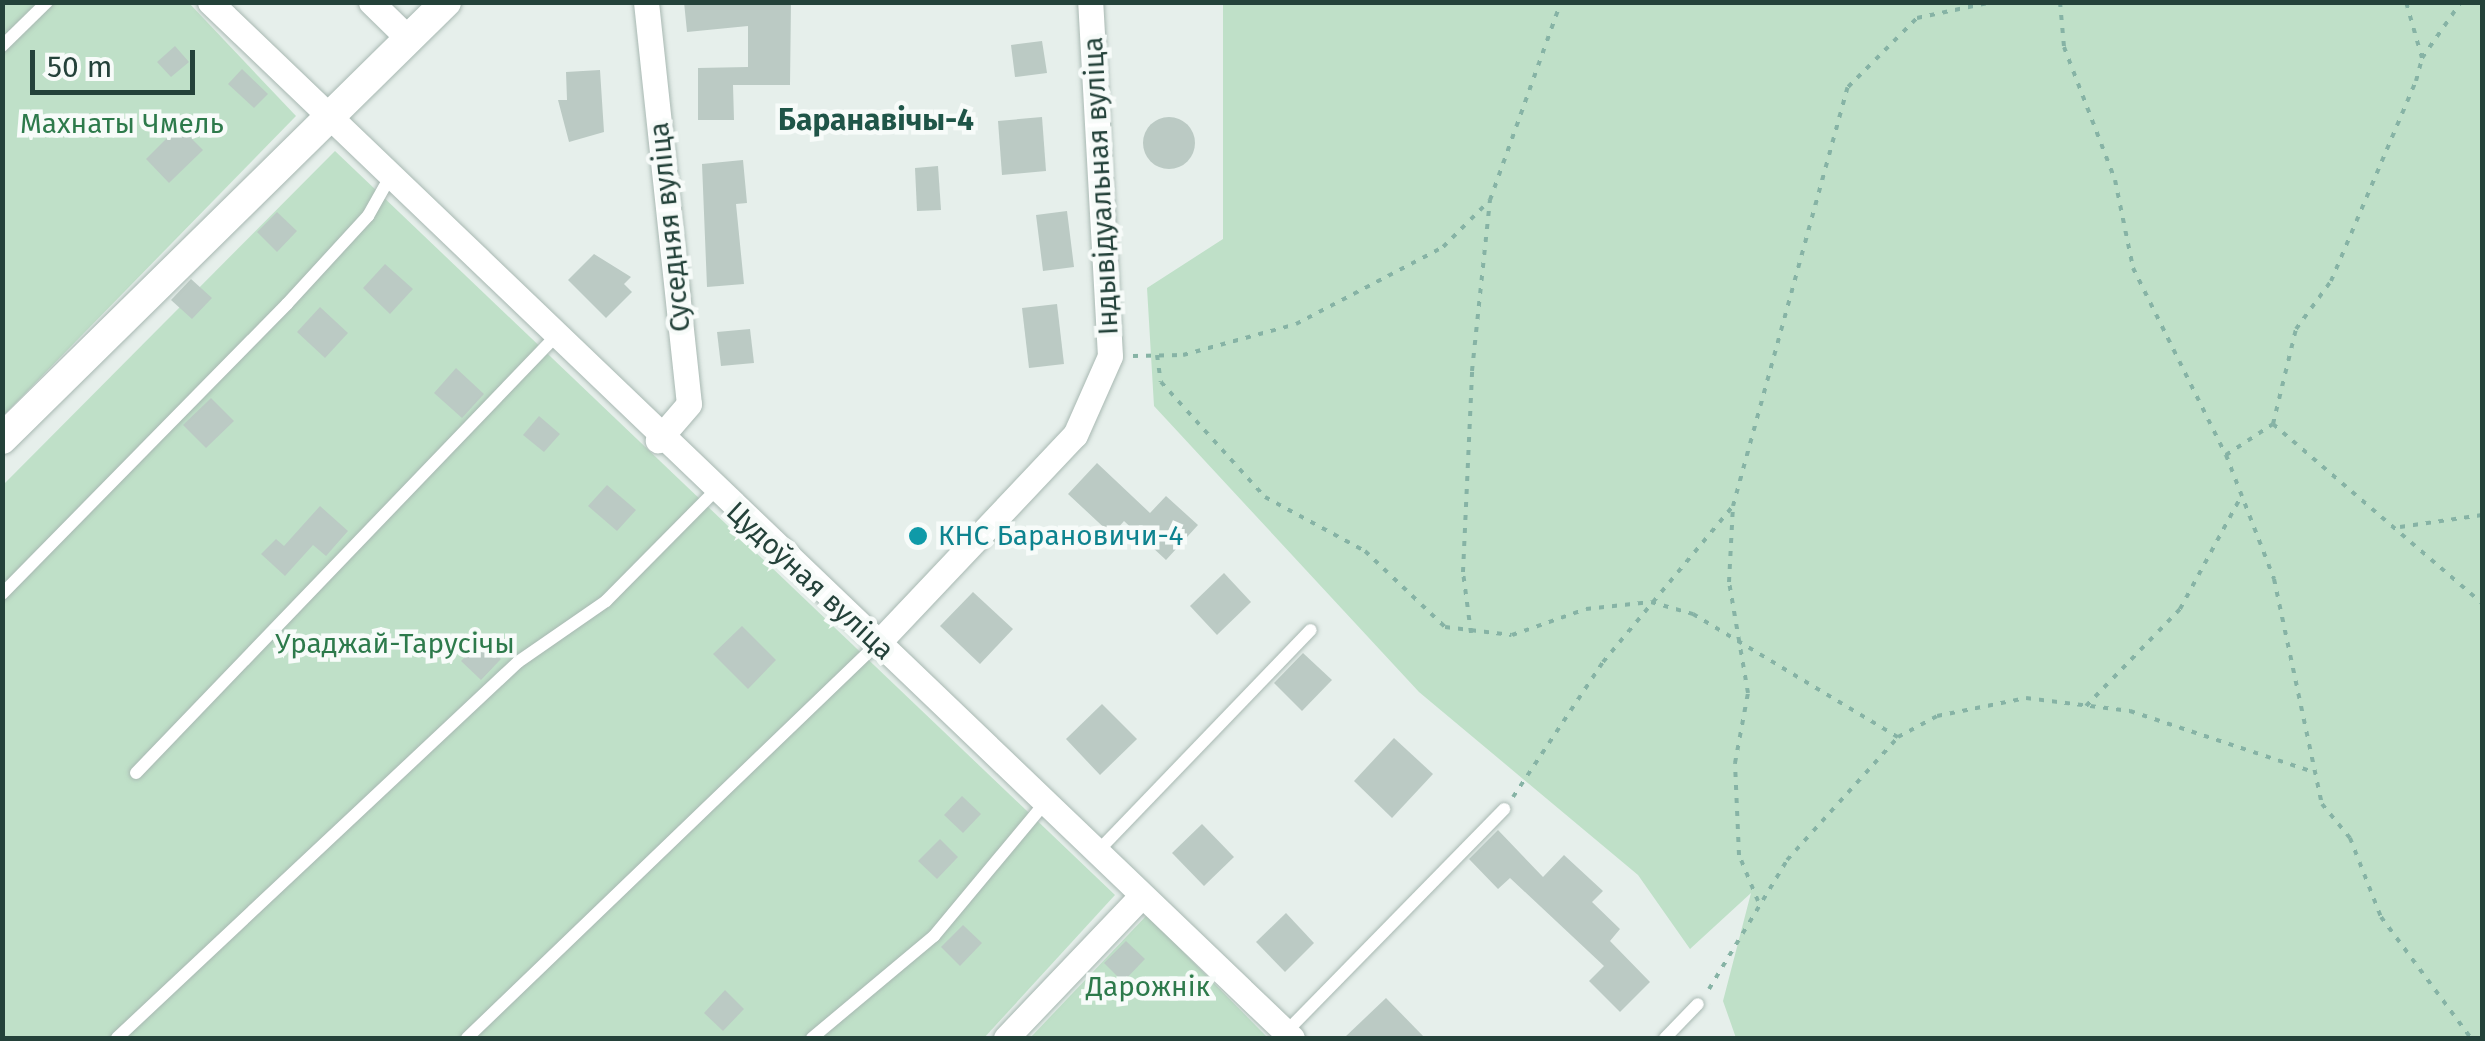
<!DOCTYPE html>
<meta charset="utf-8">
<style>
body{margin:0}
#map{position:relative;width:2485px;height:1041px;overflow:hidden;background:#e6efeb;font-family:"Fira Sans",sans-serif}
div>[style]{position:absolute}
.green>*{inset:0;background:#bfe0c8}
.building>*{inset:0;background:#bbcac4}
.round{border-radius:50%}
.path>*{height:4px;margin-top:-2px;transform-origin:0;background:repeating-linear-gradient(90deg,#86b3a5 0 5px,transparent 0 13px)}
.roads{filter:drop-shadow(0 0 2px #a8b8b2) drop-shadow(0 0 2px #a8b8b2)}
.service>*{height:12px;margin:-6px;padding:0 6px;transform-origin:6px;border-radius:6px;background:#fff}
.minor>*{height:25px;margin:-12.5px;padding:0 12.5px;transform-origin:12.5px;border-radius:12.5px;background:#fff}
.tertiary>*{height:30px;margin:-15px;padding:0 15px;transform-origin:15px;border-radius:15px;background:#fff}
.dots>*{width:28px;height:28px;translate:-50% -50%;box-sizing:border-box;border:5px solid #f7fbf9;border-radius:50%}
span{translate:-50% -50%;white-space:nowrap;text-align:center;line-height:1.15;-webkit-text-stroke:9px #f7fbf9;paint-order:stroke}
.park-label{font-size:28px;color:#2d7a4b}
.street-label{font-size:28px;color:#24423a}
.culture-label{font-size:28px;color:#0d838f}
.left{translate:0 -50%;text-align:left}
.neighbourhood-label{font-size:30px;color:#1f5548;font-weight:700}
.frame{position:absolute;inset:0;border:5px solid #24423a;pointer-events:none}
.scale{position:absolute;left:30px;top:50px;width:165px;height:45px;box-sizing:border-box;border:5px solid #24423a;border-top:0;padding-left:12px;font-size:30px;line-height:35px;white-space:nowrap;color:#24423a;-webkit-text-stroke:8px #f7fbf9;paint-order:stroke}
</style>
<div id="map">
<div class="green">
<i style="clip-path:polygon(3px 3px,189px 3px,296px 116px,3px 416px)"></i>
<i style="clip-path:polygon(1223px 3px,2482px 3px,2482px 1038px,1736px 1038px,1723px 1001px,1751px 893px,1690px 949px,1638px 875px,1419px 692px,1154px 406px,1147px 288px,1223px 239px)"></i>
<i style="clip-path:polygon(335px 151px,1115px 895px,984px 1038px,3px 1038px,3px 485px)"></i>
<i style="clip-path:polygon(1147px 915px,1268px 1038px,1030px 1038px)"></i>
</div>
<div class="building">
<i style="clip-path:polygon(684px 2px,791px 2px,790px 85px,733px 85px,734px 120px,698px 120px,698px 68px,748px 67px,748px 26px,687px 32px)"></i>
<i style="clip-path:polygon(1042px 41px,1047px 73px,1015px 77px,1011px 45px)"></i>
<i style="clip-path:polygon(175px 46px,189px 62px,171px 77px,157px 62px)"></i>
<i style="clip-path:polygon(242px 69px,268px 94px,254px 108px,228px 84px)"></i>
<i style="clip-path:polygon(600px 70px,604px 132px,569px 142px,558px 100px,567px 100px,566px 72px)"></i>
<i style="clip-path:polygon(1042px 117px,1046px 171px,1002px 175px,998px 121px)"></i>
<i class="round" style="left:1143px;top:117px;width:52px;height:52px"></i>
<i style="clip-path:polygon(179px 126px,203px 150px,169px 183px,146px 159px)"></i>
<i style="clip-path:polygon(743px 160px,747px 203px,736px 204px,744px 284px,707px 287px,702px 164px)"></i>
<i style="clip-path:polygon(938px 166px,941px 210px,917px 211px,915px 168px)"></i>
<i style="clip-path:polygon(1067px 211px,1074px 267px,1043px 271px,1036px 215px)"></i>
<i style="clip-path:polygon(277px 212px,297px 231px,277px 252px,257px 232px)"></i>
<i style="clip-path:polygon(594px 254px,631px 277px,624px 284px,632px 292px,606px 318px,568px 280px)"></i>
<i style="clip-path:polygon(385px 264px,413px 289px,390px 314px,363px 288px)"></i>
<i style="clip-path:polygon(191px 279px,212px 298px,192px 319px,171px 300px)"></i>
<i style="clip-path:polygon(1057px 304px,1064px 364px,1029px 368px,1022px 308px)"></i>
<i style="clip-path:polygon(320px 307px,348px 333px,325px 358px,297px 332px)"></i>
<i style="clip-path:polygon(750px 329px,754px 363px,721px 366px,717px 332px)"></i>
<i style="clip-path:polygon(456px 368px,484px 394px,462px 418px,434px 393px)"></i>
<i style="clip-path:polygon(211px 398px,234px 421px,206px 448px,183px 425px)"></i>
<i style="clip-path:polygon(539px 416px,560px 434px,544px 452px,523px 435px)"></i>
<i style="clip-path:polygon(1097px 463px,1150px 513px,1166px 496px,1198px 525px,1166px 560px,1124px 521px,1112px 535px,1068px 494px)"></i>
<i style="clip-path:polygon(607px 485px,636px 510px,617px 531px,588px 506px)"></i>
<i style="clip-path:polygon(320px 506px,348px 531px,326px 556px,313px 545px,285px 576px,261px 554px,276px 539px,284px 546px)"></i>
<i style="clip-path:polygon(1224px 573px,1251px 602px,1217px 635px,1190px 606px)"></i>
<i style="clip-path:polygon(973px 592px,1013px 629px,980px 664px,940px 626px)"></i>
<i style="clip-path:polygon(742px 626px,776px 660px,748px 689px,713px 654px)"></i>
<i style="clip-path:polygon(481px 640px,501px 659px,481px 680px,461px 661px)"></i>
<i style="clip-path:polygon(1303px 653px,1332px 680px,1302px 711px,1274px 683px)"></i>
<i style="clip-path:polygon(1102px 704px,1137px 739px,1100px 775px,1066px 739px)"></i>
<i style="clip-path:polygon(1394px 738px,1433px 774px,1392px 818px,1354px 781px)"></i>
<i style="clip-path:polygon(962px 796px,981px 814px,963px 833px,944px 815px)"></i>
<i style="clip-path:polygon(1202px 824px,1234px 857px,1204px 886px,1172px 853px)"></i>
<i style="clip-path:polygon(1498px 830px,1543px 877px,1564px 855px,1603px 891px,1592px 902px,1620px 929px,1610px 941px,1650px 982px,1620px 1012px,1589px 981px,1604px 966px,1510px 878px,1498px 889px,1469px 859px)"></i>
<i style="clip-path:polygon(940px 839px,958px 857px,937px 879px,918px 861px)"></i>
<i style="clip-path:polygon(1286px 913px,1314px 943px,1285px 972px,1256px 942px)"></i>
<i style="clip-path:polygon(963px 925px,982px 943px,960px 966px,941px 947px)"></i>
<i style="clip-path:polygon(1126px 941px,1145px 959px,1123px 982px,1104px 963px)"></i>
<i style="clip-path:polygon(725px 990px,744px 1009px,723px 1031px,704px 1013px)"></i>
<i style="clip-path:polygon(1386px 998px,1425px 1038px,1344px 1038px)"></i>
</div>
<div class="path">
<i style="left:2060px;top:2px;width:45px;rotate:84.9deg"></i>
<i style="left:2064px;top:47px;width:142px;rotate:69deg"></i>
<i style="left:2115px;top:180px;width:90px;rotate:78.4deg"></i>
<i style="left:2133px;top:268px;width:209px;rotate:63.6deg"></i>
<i style="left:2226px;top:455px;width:133px;rotate:68.8deg"></i>
<i style="left:2274px;top:579px;width:230px;rotate:78deg"></i>
<i style="left:2322px;top:804px;width:44px;rotate:50.5deg"></i>
<i style="left:2350px;top:838px;width:85px;rotate:68.6deg"></i>
<i style="left:2381px;top:917px;width:151px;rotate:53.4deg"></i>
<i style="left:2422px;top:58px;width:68px;rotate:-55.1deg"></i>
<i style="left:1157px;top:355px;width:27px;rotate:82deg"></i>
<i style="left:1161px;top:382px;width:155px;rotate:47.9deg"></i>
<i style="left:1265px;top:497px;width:114px;rotate:28.4deg"></i>
<i style="left:1365px;top:551px;width:110px;rotate:43.5deg"></i>
<i style="left:1445px;top:627px;width:67px;rotate:6.8deg"></i>
<i style="left:1512px;top:635px;width:78px;rotate:-19.4deg"></i>
<i style="left:1586px;top:609px;width:65px;rotate:-6.1deg"></i>
<i style="left:1651px;top:602px;width:44px;rotate:15.9deg"></i>
<i style="left:1693px;top:614px;width:239px;rotate:31deg"></i>
<i style="left:1133px;top:356px;width:50px;rotate:-1.1deg"></i>
<i style="left:1183px;top:355px;width:117px;rotate:-15.3deg"></i>
<i style="left:1296px;top:324px;width:166px;rotate:-27.6deg"></i>
<i style="left:1443px;top:247px;width:66px;rotate:-45deg"></i>
<i style="left:1490px;top:200px;width:210px;rotate:-70.3deg"></i>
<i style="left:2273px;top:424px;width:275px;rotate:40.6deg"></i>
<i style="left:2226px;top:455px;width:56px;rotate:-33.4deg"></i>
<i style="left:2273px;top:424px;width:98px;rotate:-76.4deg"></i>
<i style="left:2296px;top:329px;width:59px;rotate:-53.9deg"></i>
<i style="left:2331px;top:281px;width:217px;rotate:-67deg"></i>
<i style="left:2416px;top:81px;width:24px;rotate:-75deg"></i>
<i style="left:2422px;top:58px;width:58px;rotate:-105.9deg"></i>
<i style="left:2400px;top:527px;width:83px;rotate:-8.3deg"></i>
<i style="left:1471px;top:633px;width:62px;rotate:-97.5deg"></i>
<i style="left:1463px;top:572px;width:201px;rotate:-87.4deg"></i>
<i style="left:1472px;top:371px;width:172px;rotate:-84deg"></i>
<i style="left:2086px;top:706px;width:135px;rotate:-45.9deg"></i>
<i style="left:2180px;top:609px;width:130px;rotate:-61.5deg"></i>
<i style="left:1513px;top:797px;width:162px;rotate:-56.3deg"></i>
<i style="left:1603px;top:662px;width:203px;rotate:-50.2deg"></i>
<i style="left:1758px;top:901px;width:50px;rotate:-112.4deg"></i>
<i style="left:1739px;top:855px;width:92px;rotate:-92.5deg"></i>
<i style="left:1735px;top:763px;width:71px;rotate:-79.5deg"></i>
<i style="left:1748px;top:693px;width:113px;rotate:-99.7deg"></i>
<i style="left:1729px;top:582px;width:76px;rotate:-87deg"></i>
<i style="left:1733px;top:506px;width:434px;rotate:-74.7deg"></i>
<i style="left:1848px;top:87px;width:98px;rotate:-45deg"></i>
<i style="left:1917px;top:18px;width:77px;rotate:-12deg"></i>
<i style="left:1709px;top:989px;width:151px;rotate:-58.8deg"></i>
<i style="left:1787px;top:860px;width:166px;rotate:-47.9deg"></i>
<i style="left:1898px;top:737px;width:44px;rotate:-28.3deg"></i>
<i style="left:1937px;top:716px;width:91px;rotate:-11.4deg"></i>
<i style="left:2026px;top:698px;width:105px;rotate:7.1deg"></i>
<i style="left:2130px;top:711px;width:193px;rotate:18.4deg"></i>
</div>
<div class="roads">
<div class="service">
<i style="left:2px;top:46px;width:63px;rotate:-44.4deg"></i>
<i style="left:2px;top:594px;width:407px;rotate:-45.5deg"></i>
<i style="left:287px;top:304px;width:120px;rotate:-47.4deg"></i>
<i style="left:368px;top:216px;width:45px;rotate:-60.6deg"></i>
<i style="left:136px;top:773px;width:602px;rotate:-46.14deg"></i>
<i style="left:1097px;top:852px;width:308px;rotate:-46.1deg"></i>
<i style="left:1286px;top:1032px;width:312px;rotate:-45.6deg"></i>
<i style="left:117px;top:1038px;width:550px;rotate:-43.16deg"></i>
<i style="left:518px;top:662px;width:107px;rotate:-34.7deg"></i>
<i style="left:606px;top:601px;width:153px;rotate:-45.3deg"></i>
<i style="left:467px;top:1038px;width:570px;rotate:-43.86deg"></i>
<i style="left:812px;top:1038px;width:159px;rotate:-39.9deg"></i>
<i style="left:934px;top:936px;width:173px;rotate:-50.2deg"></i>
<i style="left:1665px;top:1038px;width:47px;rotate:-45.9deg"></i>
</div>
<div class="minor">
<i style="left:210px;top:2px;width:1498px;rotate:43.76deg"></i>
<i style="left:371px;top:2px;width:54px;rotate:44.3deg"></i>
<i style="left:646px;top:2px;width:404px;rotate:83.9deg"></i>
<i style="left:689px;top:404px;width:48px;rotate:130.7deg"></i>
<i style="left:878px;top:643px;width:286px;rotate:-46.6deg"></i>
<i style="left:1075px;top:435px;width:86px;rotate:-66.1deg"></i>
<i style="left:1110px;top:356px;width:355px;rotate:-93.2deg"></i>
<i style="left:1006px;top:1038px;width:197px;rotate:-46.4deg"></i>
</div>
<div class="tertiary">
<i style="left:2px;top:439px;width:623px;rotate:-44.54deg"></i>
</div>
</div>
<div class="dots">
<i style="left:918px;top:536px;background:#0f9aa8"></i>
</div>
<div class="park-label">
<span style="left:122px;top:124px">Махнаты Чмель</span>
<span style="left:395px;top:644px">Ураджай-Тарусічы</span>
<span style="left:1148px;top:987px">Дарожнік</span>
</div>
<div class="street-label">
<span style="left:1101px;top:186px;rotate:-93deg">Індывідуальная вуліца</span>
<span style="left:670px;top:227px;rotate:-96deg">Суседняя вуліца</span>
<span style="left:810px;top:581px;rotate:43deg">Цудоўная вуліца</span>
</div>
<div class="culture-label">
<span class="left" style="left:938px;top:536px">КНС Барановичи-4</span>
</div>
<div class="neighbourhood-label">
<span style="left:876px;top:120px">Баранавічы-4</span>
</div>
<div class="frame"></div>
<div class="scale">50 m</div>
</div>
